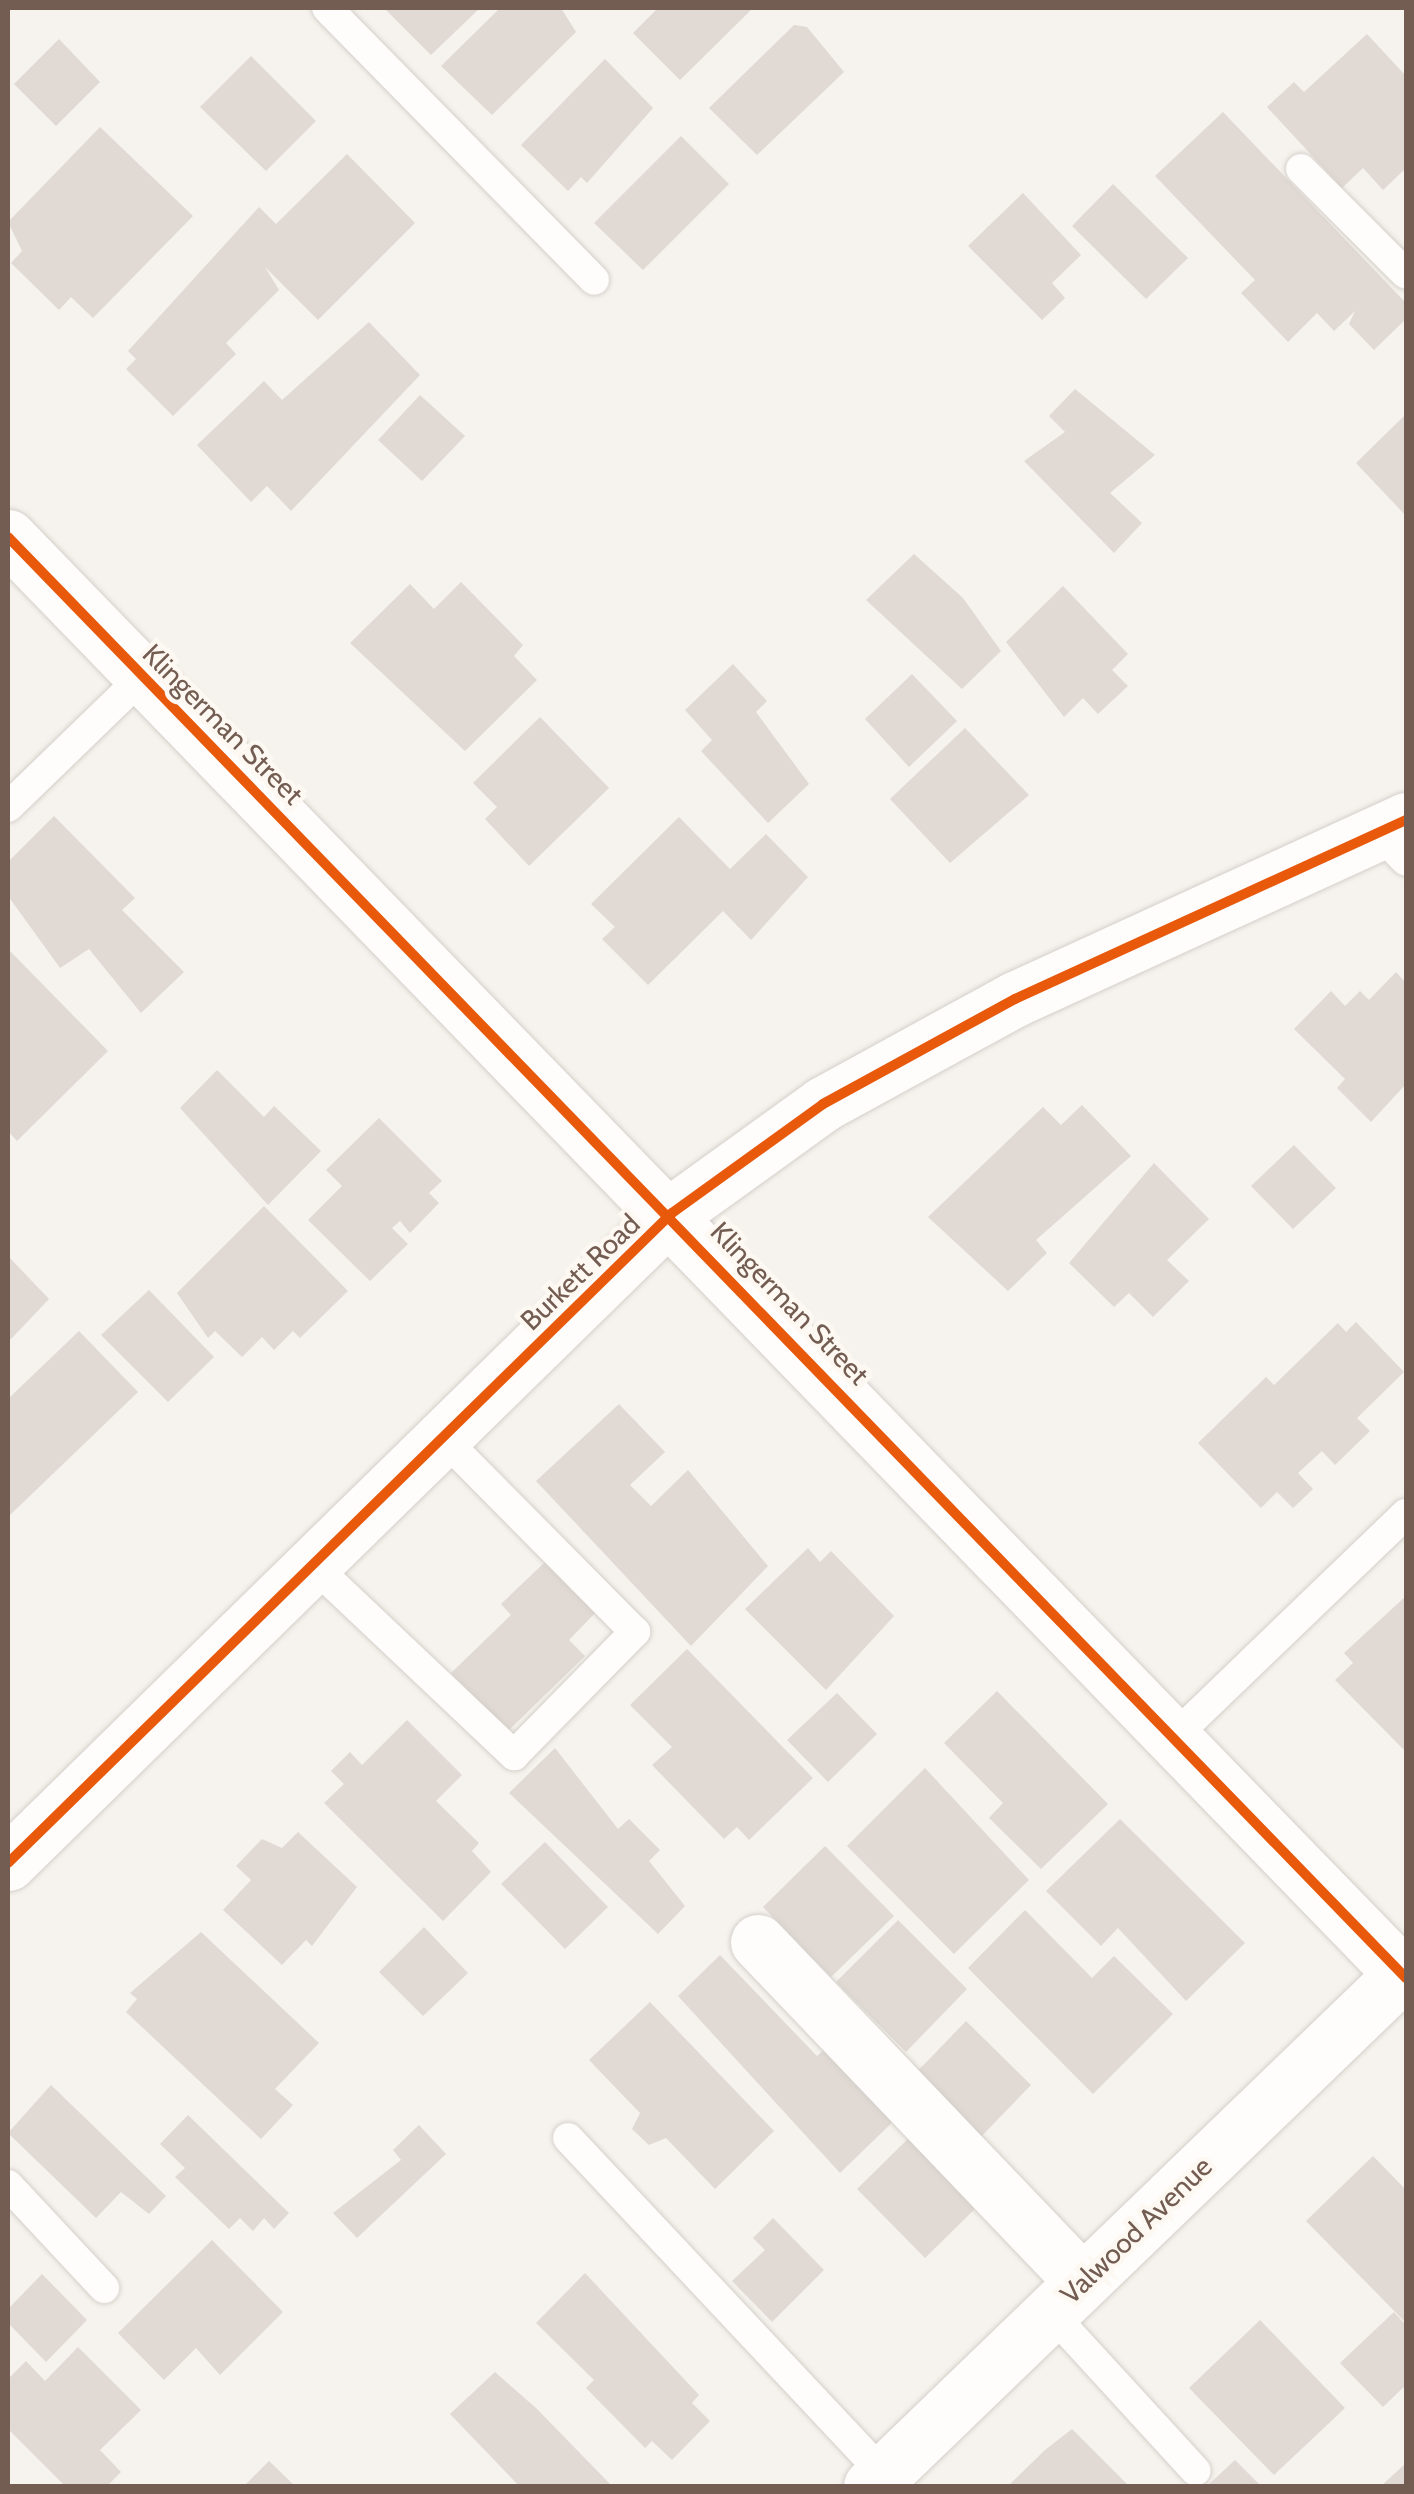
<!DOCTYPE html>
<style>
body{margin:0}
#map{position:relative;width:1414px;height:2494px;overflow:hidden;background:#f6f3ee;font-family:Cabin,sans-serif}
div>[style]{position:absolute}
.building>*{inset:0;background:#e0d9d4}
.roads{filter:drop-shadow(0 0 2px #d4cfc9) drop-shadow(0 0 2px #d4cfc9)}
.service>*{height:30px;margin:-15px;padding:0 15px;transform-origin:15px;border-radius:15px;background:#fefdfc}
.minor>*{height:55px;margin:-27.5px;padding:0 27.5px;transform-origin:27.5px;border-radius:27.5px;background:#fefdfc}
.cycleway>*{height:10px;margin:-5px;padding:0 5px;transform-origin:5px;border-radius:5px;background:#e8590c}
span{translate:-50% -50%;white-space:nowrap;text-align:center;line-height:1.15;-webkit-text-stroke:9px #fdf8f1;paint-order:stroke}
.street-label{font-size:28px;color:#735c51}
.frame{position:absolute;inset:0;border:10px solid #735c51;pointer-events:none}
</style>
<div id="map">
<div class="building">
<i style="clip-path:polygon(384px 8px,480px 8px,431px 55px)"></i>
<i style="clip-path:polygon(500px 8px,561px 8px,576px 32px,492px 115px,441px 66px)"></i>
<i style="clip-path:polygon(658px 8px,753px 8px,680px 80px,633px 33px)"></i>
<i style="clip-path:polygon(794px 25px,807px 27px,844px 72px,757px 155px,709px 108px)"></i>
<i style="clip-path:polygon(1367px 34px,1406px 76px,1406px 168px,1383px 190px,1363px 168px,1342px 188px,1267px 107px,1294px 82px,1304px 92px)"></i>
<i style="clip-path:polygon(59px 39px,100px 82px,56px 126px,14px 84px)"></i>
<i style="clip-path:polygon(251px 56px,316px 121px,266px 171px,200px 107px)"></i>
<i style="clip-path:polygon(605px 59px,653px 108px,587px 183px,581px 177px,568px 191px,521px 145px)"></i>
<i style="clip-path:polygon(1223px 112px,1406px 303px,1406px 319px,1374px 350px,1349px 324px,1355px 311px,1334px 331px,1317px 313px,1288px 342px,1241px 293px,1255px 280px,1155px 176px)"></i>
<i style="clip-path:polygon(100px 127px,193px 216px,93px 318px,71px 297px,59px 310px,11px 263px,22px 251px,8px 222px)"></i>
<i style="clip-path:polygon(681px 136px,729px 184px,643px 270px,594px 223px)"></i>
<i style="clip-path:polygon(347px 154px,415px 223px,318px 320px,265px 267px,279px 290px,226px 343px,236px 354px,173px 416px,126px 369px,136px 359px,128px 351px,259px 207px,276px 224px)"></i>
<i style="clip-path:polygon(1113px 184px,1188px 258px,1146px 299px,1072px 226px)"></i>
<i style="clip-path:polygon(1023px 193px,1081px 255px,1052px 283px,1065px 298px,1042px 320px,968px 246px)"></i>
<i style="clip-path:polygon(369px 322px,420px 375px,291px 511px,267px 486px,251px 502px,197px 445px,264px 381px,282px 400px)"></i>
<i style="clip-path:polygon(1075px 389px,1155px 455px,1110px 493px,1142px 523px,1114px 553px,1024px 461px,1065px 432px,1049px 416px)"></i>
<i style="clip-path:polygon(420px 395px,465px 436px,422px 481px,378px 440px)"></i>
<i style="clip-path:polygon(1406px 414px,1406px 516px,1356px 463px)"></i>
<i style="clip-path:polygon(914px 554px,963px 598px,1001px 651px,962px 689px,866px 600px)"></i>
<i style="clip-path:polygon(461px 582px,523px 645px,514px 656px,537px 680px,465px 751px,350px 643px,410px 584px,434px 609px)"></i>
<i style="clip-path:polygon(1063px 586px,1128px 654px,1112px 670px,1128px 686px,1098px 714px,1083px 698px,1064px 717px,1006px 642px)"></i>
<i style="clip-path:polygon(733px 664px,767px 701px,756px 712px,809px 784px,768px 823px,701px 751px,712px 740px,685px 710px)"></i>
<i style="clip-path:polygon(912px 674px,957px 721px,909px 767px,865px 719px)"></i>
<i style="clip-path:polygon(540px 717px,609px 788px,529px 866px,485px 819px,497px 807px,473px 783px)"></i>
<i style="clip-path:polygon(965px 728px,1029px 795px,950px 863px,890px 799px)"></i>
<i style="clip-path:polygon(54px 816px,135px 898px,122px 910px,184px 972px,141px 1013px,89px 949px,60px 968px,8px 896px,8px 862px)"></i>
<i style="clip-path:polygon(679px 817px,730px 869px,766px 834px,808px 877px,751px 940px,723px 911px,648px 985px,602px 939px,615px 927px,591px 904px)"></i>
<i style="clip-path:polygon(8px 949px,108px 1051px,17px 1141px,8px 1131px)"></i>
<i style="clip-path:polygon(1396px 972px,1406px 983px,1406px 1084px,1371px 1122px,1337px 1088px,1345px 1079px,1294px 1029px,1331px 991px,1345px 1006px,1360px 991px,1369px 1000px)"></i>
<i style="clip-path:polygon(217px 1070px,264px 1117px,274px 1106px,321px 1151px,268px 1205px,180px 1108px)"></i>
<i style="clip-path:polygon(1082px 1105px,1131px 1156px,1036px 1240px,1047px 1253px,1008px 1291px,928px 1217px,1043px 1107px,1061px 1125px)"></i>
<i style="clip-path:polygon(379px 1118px,442px 1181px,429px 1193px,439px 1203px,410px 1233px,400px 1221px,392px 1228px,408px 1244px,370px 1281px,308px 1220px,342px 1186px,326px 1170px)"></i>
<i style="clip-path:polygon(1294px 1145px,1336px 1188px,1293px 1229px,1251px 1186px)"></i>
<i style="clip-path:polygon(1154px 1163px,1209px 1219px,1167px 1260px,1189px 1281px,1153px 1317px,1129px 1293px,1114px 1307px,1069px 1263px)"></i>
<i style="clip-path:polygon(264px 1206px,348px 1291px,300px 1338px,293px 1331px,274px 1350px,262px 1337px,242px 1357px,215px 1331px,208px 1338px,177px 1293px)"></i>
<i style="clip-path:polygon(8px 1256px,49px 1299px,11px 1339px,8px 1339px)"></i>
<i style="clip-path:polygon(149px 1290px,214px 1357px,168px 1402px,101px 1335px)"></i>
<i style="clip-path:polygon(1356px 1322px,1404px 1372px,1357px 1418px,1370px 1431px,1335px 1465px,1322px 1451px,1298px 1473px,1313px 1489px,1293px 1508px,1277px 1492px,1261px 1508px,1198px 1443px,1266px 1377px,1274px 1385px,1338px 1323px,1346px 1332px)"></i>
<i style="clip-path:polygon(79px 1331px,138px 1392px,8px 1517px,8px 1399px)"></i>
<i style="clip-path:polygon(619px 1404px,665px 1452px,630px 1485px,651px 1506px,688px 1470px,768px 1566px,691px 1646px,536px 1481px)"></i>
<i style="clip-path:polygon(808px 1548px,820px 1562px,831px 1551px,894px 1616px,826px 1690px,745px 1609px)"></i>
<i style="clip-path:polygon(545px 1562px,595px 1613px,569px 1640px,585px 1656px,508px 1731px,451px 1673px,511px 1615px,501px 1604px)"></i>
<i style="clip-path:polygon(1406px 1596px,1406px 1752px,1335px 1680px,1353px 1663px,1344px 1653px)"></i>
<i style="clip-path:polygon(687px 1649px,813px 1778px,749px 1840px,737px 1827px,724px 1839px,652px 1765px,672px 1747px,630px 1705px)"></i>
<i style="clip-path:polygon(997px 1691px,1108px 1804px,1041px 1869px,989px 1818px,1003px 1803px,944px 1743px)"></i>
<i style="clip-path:polygon(837px 1693px,877px 1734px,828px 1782px,787px 1740px)"></i>
<i style="clip-path:polygon(407px 1720px,462px 1775px,436px 1801px,479px 1843px,472px 1851px,491px 1872px,443px 1921px,324px 1803px,344px 1784px,331px 1771px,350px 1752px,362px 1765px)"></i>
<i style="clip-path:polygon(555px 1748px,618px 1829px,629px 1819px,660px 1850px,649px 1861px,685px 1906px,658px 1934px,509px 1793px)"></i>
<i style="clip-path:polygon(925px 1768px,1029px 1880px,954px 1954px,847px 1846px)"></i>
<i style="clip-path:polygon(1120px 1819px,1245px 1943px,1186px 2001px,1118px 1928px,1101px 1946px,1046px 1891px)"></i>
<i style="clip-path:polygon(298px 1832px,357px 1887px,312px 1946px,306px 1940px,282px 1965px,223px 1910px,251px 1880px,236px 1866px,262px 1839px,282px 1848px)"></i>
<i style="clip-path:polygon(545px 1842px,608px 1907px,565px 1949px,501px 1884px)"></i>
<i style="clip-path:polygon(825px 1846px,894px 1916px,831px 1977px,763px 1907px)"></i>
<i style="clip-path:polygon(1025px 1910px,1092px 1978px,1114px 1956px,1173px 2014px,1093px 2094px,968px 1968px)"></i>
<i style="clip-path:polygon(898px 1920px,967px 1989px,906px 2052px,836px 1982px)"></i>
<i style="clip-path:polygon(424px 1927px,468px 1973px,423px 2016px,379px 1972px)"></i>
<i style="clip-path:polygon(201px 1932px,319px 2043px,275px 2089px,293px 2105px,261px 2139px,126px 2012px,137px 1999px,130px 1993px)"></i>
<i style="clip-path:polygon(720px 1955px,817px 2056px,835px 2040px,903px 2112px,840px 2173px,678px 1996px)"></i>
<i style="clip-path:polygon(650px 2002px,774px 2131px,715px 2189px,666px 2138px,649px 2145px,632px 2129px,640px 2113px,589px 2060px)"></i>
<i style="clip-path:polygon(966px 2021px,1031px 2085px,977px 2141px,912px 2077px)"></i>
<i style="clip-path:polygon(51px 2085px,166px 2196px,149px 2214px,121px 2192px,96px 2218px,8px 2133px)"></i>
<i style="clip-path:polygon(188px 2115px,289px 2213px,274px 2229px,264px 2218px,253px 2231px,240px 2218px,229px 2229px,175px 2177px,185px 2168px,160px 2144px)"></i>
<i style="clip-path:polygon(419px 2125px,446px 2154px,357px 2238px,333px 2213px,401px 2160px,393px 2150px)"></i>
<i style="clip-path:polygon(919px 2128px,988px 2196px,925px 2258px,857px 2189px)"></i>
<i style="clip-path:polygon(1373px 2156px,1406px 2190px,1406px 2323px,1306px 2221px)"></i>
<i style="clip-path:polygon(773px 2218px,824px 2270px,772px 2322px,732px 2281px,765px 2250px,753px 2238px)"></i>
<i style="clip-path:polygon(212px 2240px,283px 2312px,220px 2375px,196px 2348px,164px 2380px,118px 2333px)"></i>
<i style="clip-path:polygon(585px 2273px,699px 2395px,692px 2403px,710px 2421px,672px 2460px,652px 2441px,645px 2448px,586px 2388px,594px 2380px,536px 2323px)"></i>
<i style="clip-path:polygon(42px 2274px,87px 2320px,46px 2362px,8px 2323px,8px 2309px)"></i>
<i style="clip-path:polygon(1394px 2312px,1406px 2325px,1406px 2385px,1383px 2407px,1340px 2363px)"></i>
<i style="clip-path:polygon(1260px 2320px,1345px 2408px,1274px 2475px,1189px 2388px)"></i>
<i style="clip-path:polygon(78px 2347px,141px 2410px,100px 2450px,121px 2472px,107px 2486px,65px 2486px,8px 2429px,8px 2379px,26px 2361px,45px 2381px)"></i>
<i style="clip-path:polygon(495px 2372px,536px 2408px,612px 2486px,519px 2486px,450px 2414px)"></i>
<i style="clip-path:polygon(1072px 2429px,1129px 2486px,1008px 2486px,1045px 2450px)"></i>
<i style="clip-path:polygon(1235px 2460px,1261px 2486px,1207px 2486px)"></i>
<i style="clip-path:polygon(269px 2461px,295px 2486px,244px 2486px)"></i>
<i style="clip-path:polygon(1406px 2463px,1406px 2486px,1381px 2486px)"></i>
</div>
<div class="roads">
<div class="service">
<i style="left:327px;top:8px;width:381px;rotate:45.5deg"></i>
<i style="left:1301px;top:169px;width:148px;rotate:45deg"></i>
<i style="left:8px;top:807px;width:188px;rotate:-44.1deg"></i>
<i style="left:1380px;top:834px;width:37px;rotate:46deg"></i>
<i style="left:313px;top:1565px;width:277px;rotate:43.4deg"></i>
<i style="left:514px;top:1755px;width:173px;rotate:-45.5deg"></i>
<i style="left:635px;top:1632px;width:273px;rotate:-134.7deg"></i>
<i style="left:1175px;top:1736px;width:320px;rotate:-43.9deg"></i>
<i style="left:568px;top:2138px;width:461px;rotate:46.8deg"></i>
<i style="left:8px;top:2185px;width:141px;rotate:47deg"></i>
<i style="left:1051px;top:2313px;width:214px;rotate:47.5deg"></i>
</div>
<div class="minor">
<i style="left:8px;top:537px;width:2008px;rotate:45.87deg"></i>
<i style="left:8px;top:1863px;width:929px;rotate:-44.39deg"></i>
<i style="left:672px;top:1213px;width:186px;rotate:-35.8deg"></i>
<i style="left:823px;top:1104px;width:219px;rotate:-28.7deg"></i>
<i style="left:1015px;top:999px;width:430px;rotate:-24.6deg"></i>
<i style="left:758px;top:1942px;width:469px;rotate:46.3deg"></i>
<i style="left:871px;top:2486px;width:738px;rotate:-43.96deg"></i>
</div>
</div>
<div class="cycleway">
<i style="left:8px;top:537px;width:2008px;rotate:45.87deg"></i>
<i style="left:8px;top:1863px;width:929px;rotate:-44.39deg"></i>
<i style="left:672px;top:1213px;width:186px;rotate:-35.8deg"></i>
<i style="left:823px;top:1104px;width:219px;rotate:-28.7deg"></i>
<i style="left:1015px;top:999px;width:430px;rotate:-24.6deg"></i>
</div>
<div class="street-label">
<span style="left:223px;top:724px;rotate:45deg">Klingerman Street</span>
<span style="left:580px;top:1272px;rotate:-44deg">Burkett Road</span>
<span style="left:790px;top:1303px;rotate:46deg">Klingerman Street</span>
<span style="left:1136px;top:2230px;rotate:-44deg">Valwood Avenue</span>
</div>
<div class="frame"></div>
</div>
